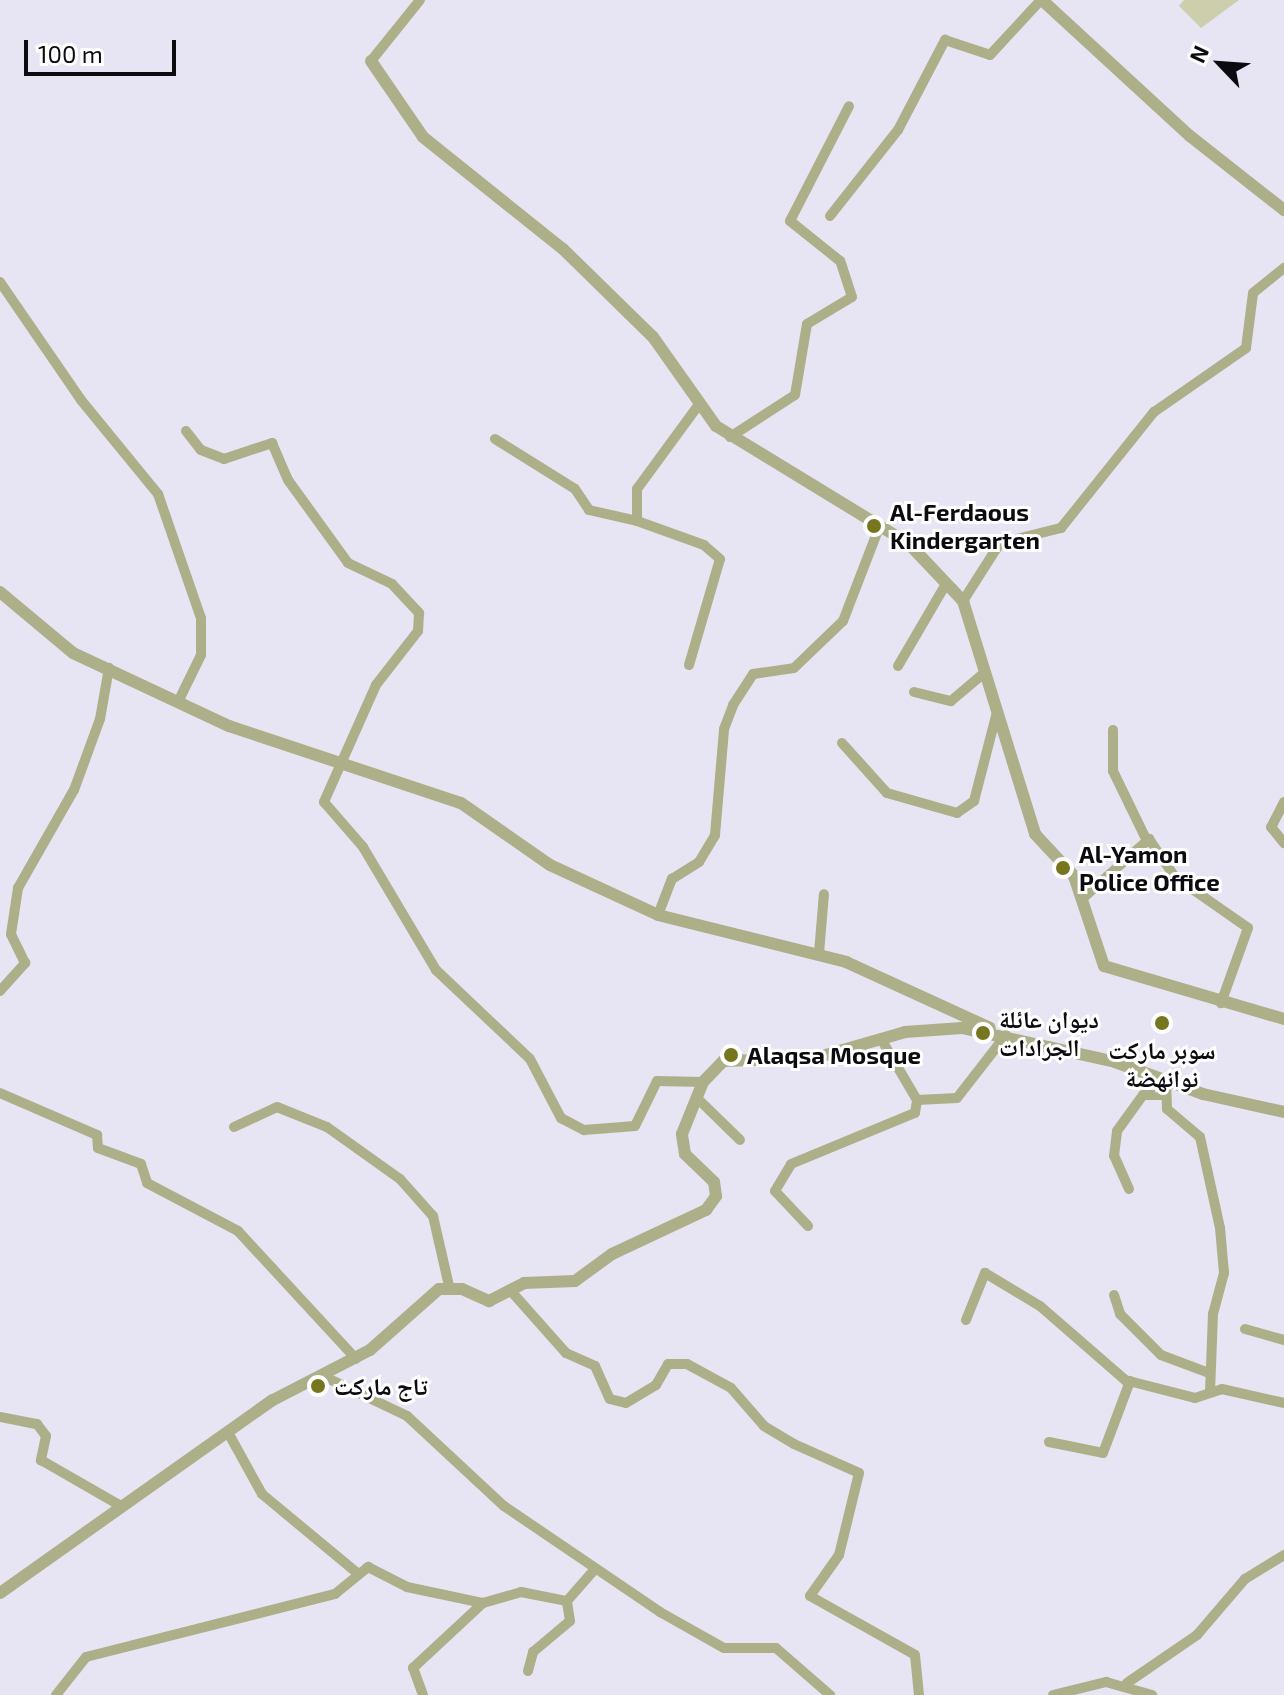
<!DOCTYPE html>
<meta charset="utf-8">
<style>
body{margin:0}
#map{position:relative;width:1284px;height:1695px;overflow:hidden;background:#e7e4f4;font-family:"Exo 2","Noto Naskh Arabic",sans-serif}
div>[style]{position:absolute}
.green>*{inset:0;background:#ccceac}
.minor>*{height:10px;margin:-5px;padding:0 5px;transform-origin:5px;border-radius:5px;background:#adaf88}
.tertiary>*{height:12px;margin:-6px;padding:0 6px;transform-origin:6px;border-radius:6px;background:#adaf88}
.dots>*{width:22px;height:22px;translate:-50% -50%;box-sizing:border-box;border:4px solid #fff;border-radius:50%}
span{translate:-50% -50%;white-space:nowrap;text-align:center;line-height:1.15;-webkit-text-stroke:6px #fff;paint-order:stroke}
.poi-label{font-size:24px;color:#0c0b10;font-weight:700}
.left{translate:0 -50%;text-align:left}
.north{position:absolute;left:1180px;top:24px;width:80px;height:80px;-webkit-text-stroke:6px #fff;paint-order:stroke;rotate:295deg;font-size:22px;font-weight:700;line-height:32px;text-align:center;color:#0c0b10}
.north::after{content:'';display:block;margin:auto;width:28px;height:36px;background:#0c0b10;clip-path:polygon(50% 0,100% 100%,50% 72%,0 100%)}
.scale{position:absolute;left:24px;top:40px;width:152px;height:36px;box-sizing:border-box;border:4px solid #0c0b10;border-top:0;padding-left:10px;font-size:24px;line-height:28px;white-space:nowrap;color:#0c0b10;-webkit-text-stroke:6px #fff;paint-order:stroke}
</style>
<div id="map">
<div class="green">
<i style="clip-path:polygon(1184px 0,1239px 0,1201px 28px,1179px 6px)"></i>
</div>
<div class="minor">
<i style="left:371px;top:61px;width:78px;rotate:-51.2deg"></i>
<i style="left:830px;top:216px;width:110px;rotate:-51.7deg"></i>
<i style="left:898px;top:130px;width:102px;rotate:-62.4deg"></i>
<i style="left:945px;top:40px;width:47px;rotate:18.4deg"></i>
<i style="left:990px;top:55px;width:75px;rotate:-47.2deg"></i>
<i style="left:0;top:282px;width:143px;rotate:55.5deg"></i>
<i style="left:81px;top:400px;width:122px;rotate:50.7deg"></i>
<i style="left:158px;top:494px;width:131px;rotate:70.9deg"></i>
<i style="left:201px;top:618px;width:37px;rotate:90deg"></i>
<i style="left:201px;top:655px;width:52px;rotate:116.1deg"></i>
<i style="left:186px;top:431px;width:24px;rotate:52deg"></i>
<i style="left:201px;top:450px;width:25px;rotate:21deg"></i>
<i style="left:224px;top:459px;width:51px;rotate:-18.4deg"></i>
<i style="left:272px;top:443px;width:40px;rotate:66.6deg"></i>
<i style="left:288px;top:480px;width:102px;rotate:54.1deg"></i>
<i style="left:348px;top:563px;width:49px;rotate:25.5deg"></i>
<i style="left:392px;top:584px;width:40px;rotate:47deg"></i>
<i style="left:419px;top:613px;width:18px;rotate:93deg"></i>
<i style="left:418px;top:631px;width:68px;rotate:127.9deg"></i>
<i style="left:376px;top:685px;width:128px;rotate:114deg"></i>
<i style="left:324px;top:802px;width:60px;rotate:49.1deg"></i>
<i style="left:363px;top:847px;width:143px;rotate:59.3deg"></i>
<i style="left:436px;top:970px;width:129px;rotate:43.4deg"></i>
<i style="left:530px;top:1059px;width:67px;rotate:62.3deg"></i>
<i style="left:561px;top:1118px;width:26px;rotate:28deg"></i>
<i style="left:584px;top:1130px;width:51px;rotate:-4.5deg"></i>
<i style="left:635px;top:1126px;width:50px;rotate:-63.9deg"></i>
<i style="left:657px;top:1081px;width:46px;rotate:1.2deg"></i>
<i style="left:730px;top:437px;width:77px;rotate:-32.9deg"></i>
<i style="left:795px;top:395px;width:72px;rotate:-80.4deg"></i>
<i style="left:807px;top:324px;width:52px;rotate:-31deg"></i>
<i style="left:852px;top:297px;width:38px;rotate:-108deg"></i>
<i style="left:840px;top:261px;width:64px;rotate:-141.3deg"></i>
<i style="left:790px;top:221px;width:129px;rotate:-62.8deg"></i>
<i style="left:495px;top:439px;width:94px;rotate:32deg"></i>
<i style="left:575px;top:489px;width:25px;rotate:56deg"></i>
<i style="left:589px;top:510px;width:49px;rotate:12.9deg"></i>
<i style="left:963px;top:601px;width:69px;rotate:-57.5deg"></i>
<i style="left:1000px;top:543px;width:63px;rotate:-13.8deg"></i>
<i style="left:1061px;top:528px;width:149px;rotate:-51.3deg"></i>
<i style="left:1154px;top:412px;width:112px;rotate:-34.8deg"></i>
<i style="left:1246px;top:348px;width:55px;rotate:-82.7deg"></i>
<i style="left:1253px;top:293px;width:40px;rotate:-39deg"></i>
<i style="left:689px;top:665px;width:110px;rotate:-73.7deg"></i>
<i style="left:720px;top:559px;width:21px;rotate:-139deg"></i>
<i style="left:704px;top:545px;width:71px;rotate:-160.3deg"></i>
<i style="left:637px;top:521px;width:32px;rotate:-90deg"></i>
<i style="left:637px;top:489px;width:102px;rotate:-53.8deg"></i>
<i style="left:898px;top:666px;width:95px;rotate:-59.7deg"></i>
<i style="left:914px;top:692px;width:38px;rotate:14deg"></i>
<i style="left:951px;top:701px;width:42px;rotate:-40.2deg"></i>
<i style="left:1113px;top:730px;width:41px;rotate:90deg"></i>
<i style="left:1113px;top:771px;width:73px;rotate:64.1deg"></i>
<i style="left:842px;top:743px;width:67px;rotate:48deg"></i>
<i style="left:887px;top:793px;width:73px;rotate:15.9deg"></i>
<i style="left:957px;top:813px;width:21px;rotate:-35deg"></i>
<i style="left:974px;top:801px;width:92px;rotate:-75.5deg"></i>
<i style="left:1284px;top:802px;width:28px;rotate:117deg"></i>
<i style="left:1271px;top:827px;width:21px;rotate:51deg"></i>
<i style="left:1083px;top:898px;width:89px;rotate:-41.8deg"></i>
<i style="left:1149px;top:839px;width:46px;rotate:55.6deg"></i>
<i style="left:1175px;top:877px;width:89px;rotate:34.9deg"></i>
<i style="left:1248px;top:928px;width:80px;rotate:109.8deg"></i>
<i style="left:658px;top:915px;width:39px;rotate:-69deg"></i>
<i style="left:672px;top:879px;width:32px;rotate:-32deg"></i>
<i style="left:699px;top:862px;width:31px;rotate:-59deg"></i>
<i style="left:715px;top:835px;width:106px;rotate:-85.1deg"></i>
<i style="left:724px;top:729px;width:26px;rotate:-69deg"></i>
<i style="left:733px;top:705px;width:37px;rotate:-57deg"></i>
<i style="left:753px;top:674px;width:41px;rotate:-8.3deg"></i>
<i style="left:794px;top:668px;width:68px;rotate:-43.8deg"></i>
<i style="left:843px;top:621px;width:103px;rotate:-68.9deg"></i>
<i style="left:819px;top:953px;width:59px;rotate:-85.2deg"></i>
<i style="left:0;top:991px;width:38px;rotate:-48deg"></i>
<i style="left:25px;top:963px;width:32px;rotate:-116deg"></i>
<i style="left:11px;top:934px;width:47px;rotate:-81.3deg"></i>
<i style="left:18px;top:888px;width:113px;rotate:-60.3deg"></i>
<i style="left:74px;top:790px;width:76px;rotate:-69.9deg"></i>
<i style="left:100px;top:719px;width:52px;rotate:-80deg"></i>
<i style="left:1166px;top:1080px;width:29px;rotate:88deg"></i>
<i style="left:1167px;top:1109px;width:43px;rotate:40.3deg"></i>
<i style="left:1200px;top:1137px;width:93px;rotate:77.6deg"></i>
<i style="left:1220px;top:1228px;width:45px;rotate:84.9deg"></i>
<i style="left:1224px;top:1273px;width:42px;rotate:105deg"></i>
<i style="left:1213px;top:1314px;width:77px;rotate:92.2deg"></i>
<i style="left:0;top:1093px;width:106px;rotate:23.4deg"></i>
<i style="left:97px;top:1135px;width:13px;rotate:86deg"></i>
<i style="left:98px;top:1148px;width:46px;rotate:20.4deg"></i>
<i style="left:141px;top:1164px;width:20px;rotate:72deg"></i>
<i style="left:147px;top:1183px;width:103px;rotate:27.8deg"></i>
<i style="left:238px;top:1231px;width:174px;rotate:47.3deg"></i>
<i style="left:697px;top:1098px;width:60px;rotate:44.3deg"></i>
<i style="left:917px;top:1100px;width:40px;rotate:-2.9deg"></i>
<i style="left:957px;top:1098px;width:80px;rotate:-52.1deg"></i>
<i style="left:234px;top:1127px;width:47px;rotate:-24.9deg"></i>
<i style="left:277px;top:1107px;width:54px;rotate:21.8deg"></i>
<i style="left:327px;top:1127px;width:90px;rotate:35.5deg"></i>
<i style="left:400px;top:1179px;width:50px;rotate:48.3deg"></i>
<i style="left:433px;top:1216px;width:72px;rotate:77.1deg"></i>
<i style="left:1129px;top:1189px;width:36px;rotate:-114deg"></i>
<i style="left:1114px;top:1156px;width:25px;rotate:-83deg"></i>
<i style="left:1117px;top:1131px;width:44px;rotate:-54.2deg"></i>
<i style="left:1143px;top:1095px;width:20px"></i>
<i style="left:808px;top:1226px;width:48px;rotate:-133.3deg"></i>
<i style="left:775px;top:1191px;width:31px;rotate:-59deg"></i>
<i style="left:791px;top:1164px;width:134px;rotate:-22.4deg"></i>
<i style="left:915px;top:1113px;width:13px;rotate:-81deg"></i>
<i style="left:917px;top:1100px;width:71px;rotate:-120.5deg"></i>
<i style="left:511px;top:1291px;width:83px;rotate:48.4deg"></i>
<i style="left:566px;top:1353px;width:32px;rotate:24deg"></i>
<i style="left:595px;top:1366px;width:36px;rotate:66deg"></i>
<i style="left:610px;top:1399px;width:16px;rotate:14deg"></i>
<i style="left:626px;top:1403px;width:35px;rotate:-31deg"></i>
<i style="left:656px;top:1385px;width:24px;rotate:-60deg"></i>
<i style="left:668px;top:1364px;width:19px"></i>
<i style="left:687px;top:1364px;width:50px;rotate:28.6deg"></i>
<i style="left:731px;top:1388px;width:50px;rotate:49deg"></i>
<i style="left:764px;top:1426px;width:35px;rotate:31deg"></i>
<i style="left:794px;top:1444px;width:71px;rotate:24deg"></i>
<i style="left:859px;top:1473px;width:84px;rotate:103.7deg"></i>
<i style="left:839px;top:1555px;width:50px;rotate:125.3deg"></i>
<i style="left:810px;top:1596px;width:120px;rotate:29.3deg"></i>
<i style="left:915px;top:1655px;width:40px;rotate:84.3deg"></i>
<i style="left:1114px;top:1295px;width:20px;rotate:72deg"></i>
<i style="left:1120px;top:1314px;width:58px;rotate:45deg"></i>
<i style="left:1161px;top:1355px;width:51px;rotate:20.6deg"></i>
<i style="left:966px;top:1320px;width:51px;rotate:-68deg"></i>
<i style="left:985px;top:1273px;width:64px;rotate:31deg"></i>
<i style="left:1040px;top:1306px;width:113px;rotate:41deg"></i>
<i style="left:1125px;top:1380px;width:72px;rotate:14.4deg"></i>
<i style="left:1195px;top:1398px;width:28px;rotate:-18deg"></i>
<i style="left:1222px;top:1389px;width:64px;rotate:12.7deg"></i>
<i style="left:1245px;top:1329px;width:41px;rotate:15.8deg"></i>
<i style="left:325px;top:1377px;width:91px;rotate:25.4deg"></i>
<i style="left:407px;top:1416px;width:132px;rotate:42.9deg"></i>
<i style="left:504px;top:1506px;width:189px;rotate:34.2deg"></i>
<i style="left:660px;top:1612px;width:73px;rotate:29.4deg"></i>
<i style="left:724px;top:1648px;width:52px"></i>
<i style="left:776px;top:1648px;width:72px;rotate:41deg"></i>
<i style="left:0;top:1417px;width:38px;rotate:11deg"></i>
<i style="left:37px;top:1424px;width:15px;rotate:53deg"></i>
<i style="left:46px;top:1436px;width:25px;rotate:102deg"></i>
<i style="left:41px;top:1460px;width:92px;rotate:29.9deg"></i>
<i style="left:230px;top:1436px;width:66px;rotate:61.1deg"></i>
<i style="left:262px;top:1494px;width:122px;rotate:39.7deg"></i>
<i style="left:1049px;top:1442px;width:55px;rotate:11.5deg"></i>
<i style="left:1103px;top:1453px;width:77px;rotate:-69.4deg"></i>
<i style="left:528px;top:1671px;width:20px;rotate:-75deg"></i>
<i style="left:533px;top:1652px;width:48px;rotate:-40deg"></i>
<i style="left:570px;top:1621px;width:20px;rotate:-99deg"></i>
<i style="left:1127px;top:1683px;width:85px;rotate:-34.4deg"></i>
<i style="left:1197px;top:1635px;width:74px;rotate:-49.4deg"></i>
<i style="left:1245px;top:1579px;width:46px;rotate:-31.6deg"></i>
<i style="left:56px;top:1695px;width:48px;rotate:-51.7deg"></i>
<i style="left:86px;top:1657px;width:257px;rotate:-14.2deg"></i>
<i style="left:335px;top:1594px;width:43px;rotate:-39.3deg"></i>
<i style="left:368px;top:1567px;width:44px;rotate:27.1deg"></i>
<i style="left:407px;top:1587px;width:78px;rotate:11.9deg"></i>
<i style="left:483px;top:1603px;width:40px;rotate:-16deg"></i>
<i style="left:521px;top:1592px;width:47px;rotate:11.1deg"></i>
<i style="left:567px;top:1601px;width:43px;rotate:-48.8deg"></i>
<i style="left:423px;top:1695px;width:29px;rotate:-110deg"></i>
<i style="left:413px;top:1668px;width:96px;rotate:-42.9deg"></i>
<i style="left:1053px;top:1695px;width:55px;rotate:-13.8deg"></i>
<i style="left:1106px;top:1682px;width:48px;rotate:15.8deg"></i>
</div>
<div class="tertiary">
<i style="left:1042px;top:0;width:201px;rotate:42.6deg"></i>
<i style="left:1190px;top:136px;width:120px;rotate:38.2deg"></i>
<i style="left:371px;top:61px;width:92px;rotate:55.6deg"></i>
<i style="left:423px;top:137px;width:179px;rotate:38.7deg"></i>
<i style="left:563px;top:249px;width:126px;rotate:44.4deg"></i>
<i style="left:653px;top:337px;width:109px;rotate:54.7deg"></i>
<i style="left:716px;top:426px;width:226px;rotate:31.4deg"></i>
<i style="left:909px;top:544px;width:79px;rotate:46.5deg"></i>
<i style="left:963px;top:601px;width:244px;rotate:72.8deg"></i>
<i style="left:1035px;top:834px;width:57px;rotate:47.1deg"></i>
<i style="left:1074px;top:876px;width:95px;rotate:71.6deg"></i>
<i style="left:1104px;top:966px;width:188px;rotate:16.4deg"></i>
<i style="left:0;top:592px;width:95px;rotate:39.9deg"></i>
<i style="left:73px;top:653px;width:172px;rotate:25.1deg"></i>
<i style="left:229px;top:726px;width:244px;rotate:18.4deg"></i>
<i style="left:461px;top:803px;width:108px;rotate:34.9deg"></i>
<i style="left:550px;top:865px;width:119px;rotate:24.8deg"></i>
<i style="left:658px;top:915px;width:194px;rotate:14deg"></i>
<i style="left:846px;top:962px;width:158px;rotate:24.6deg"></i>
<i style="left:0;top:1593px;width:334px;rotate:-35.3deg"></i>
<i style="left:273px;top:1400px;width:109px;rotate:-27.3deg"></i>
<i style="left:370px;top:1350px;width:92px;rotate:-41.5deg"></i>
<i style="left:439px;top:1289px;width:23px"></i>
<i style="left:462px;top:1289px;width:30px;rotate:24deg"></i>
<i style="left:489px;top:1301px;width:39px;rotate:-27deg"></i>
<i style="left:524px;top:1283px;width:51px;rotate:-2.2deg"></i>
<i style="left:575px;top:1281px;width:46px;rotate:-36.1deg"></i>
<i style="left:612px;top:1254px;width:104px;rotate:-25.1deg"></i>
<i style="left:706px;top:1210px;width:17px;rotate:-54deg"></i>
<i style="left:716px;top:1196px;width:14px;rotate:-98deg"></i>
<i style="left:714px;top:1182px;width:40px;rotate:-136deg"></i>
<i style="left:685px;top:1154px;width:20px;rotate:-99deg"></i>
<i style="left:682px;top:1134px;width:56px;rotate:-68deg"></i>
<i style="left:703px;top:1082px;width:29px;rotate:-46deg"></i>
<i style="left:723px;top:1061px;width:92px;rotate:-1.9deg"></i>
<i style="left:815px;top:1058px;width:94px;rotate:-16.1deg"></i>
<i style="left:905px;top:1032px;width:57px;rotate:-4deg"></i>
<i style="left:962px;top:1028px;width:157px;rotate:12.5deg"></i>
<i style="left:1115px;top:1062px;width:94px;rotate:20deg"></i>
<i style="left:1203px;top:1094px;width:83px;rotate:12.5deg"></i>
</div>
<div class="dots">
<i style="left:874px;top:526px;background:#75761d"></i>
<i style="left:1063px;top:868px;background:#75761d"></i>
<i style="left:1162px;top:1023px;background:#75761d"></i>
<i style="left:983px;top:1033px;background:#75761d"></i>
<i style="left:731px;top:1055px;background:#75761d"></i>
<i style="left:318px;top:1386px;background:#75761d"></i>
</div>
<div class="poi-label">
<span class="left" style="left:890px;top:526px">Al-Ferdaous<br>Kindergarten</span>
<span class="left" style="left:1079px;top:868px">Al-Yamon<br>Police Office</span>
<span class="left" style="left:999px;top:1033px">ديوان عائلة<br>الجرادات</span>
<span style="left:1162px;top:1064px">سوبر ماركت<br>نوانهضة</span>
<span class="left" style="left:747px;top:1055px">Alaqsa Mosque</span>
<span class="left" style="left:334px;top:1386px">تاج ماركت</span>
</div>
<div class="north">N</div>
<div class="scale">100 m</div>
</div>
